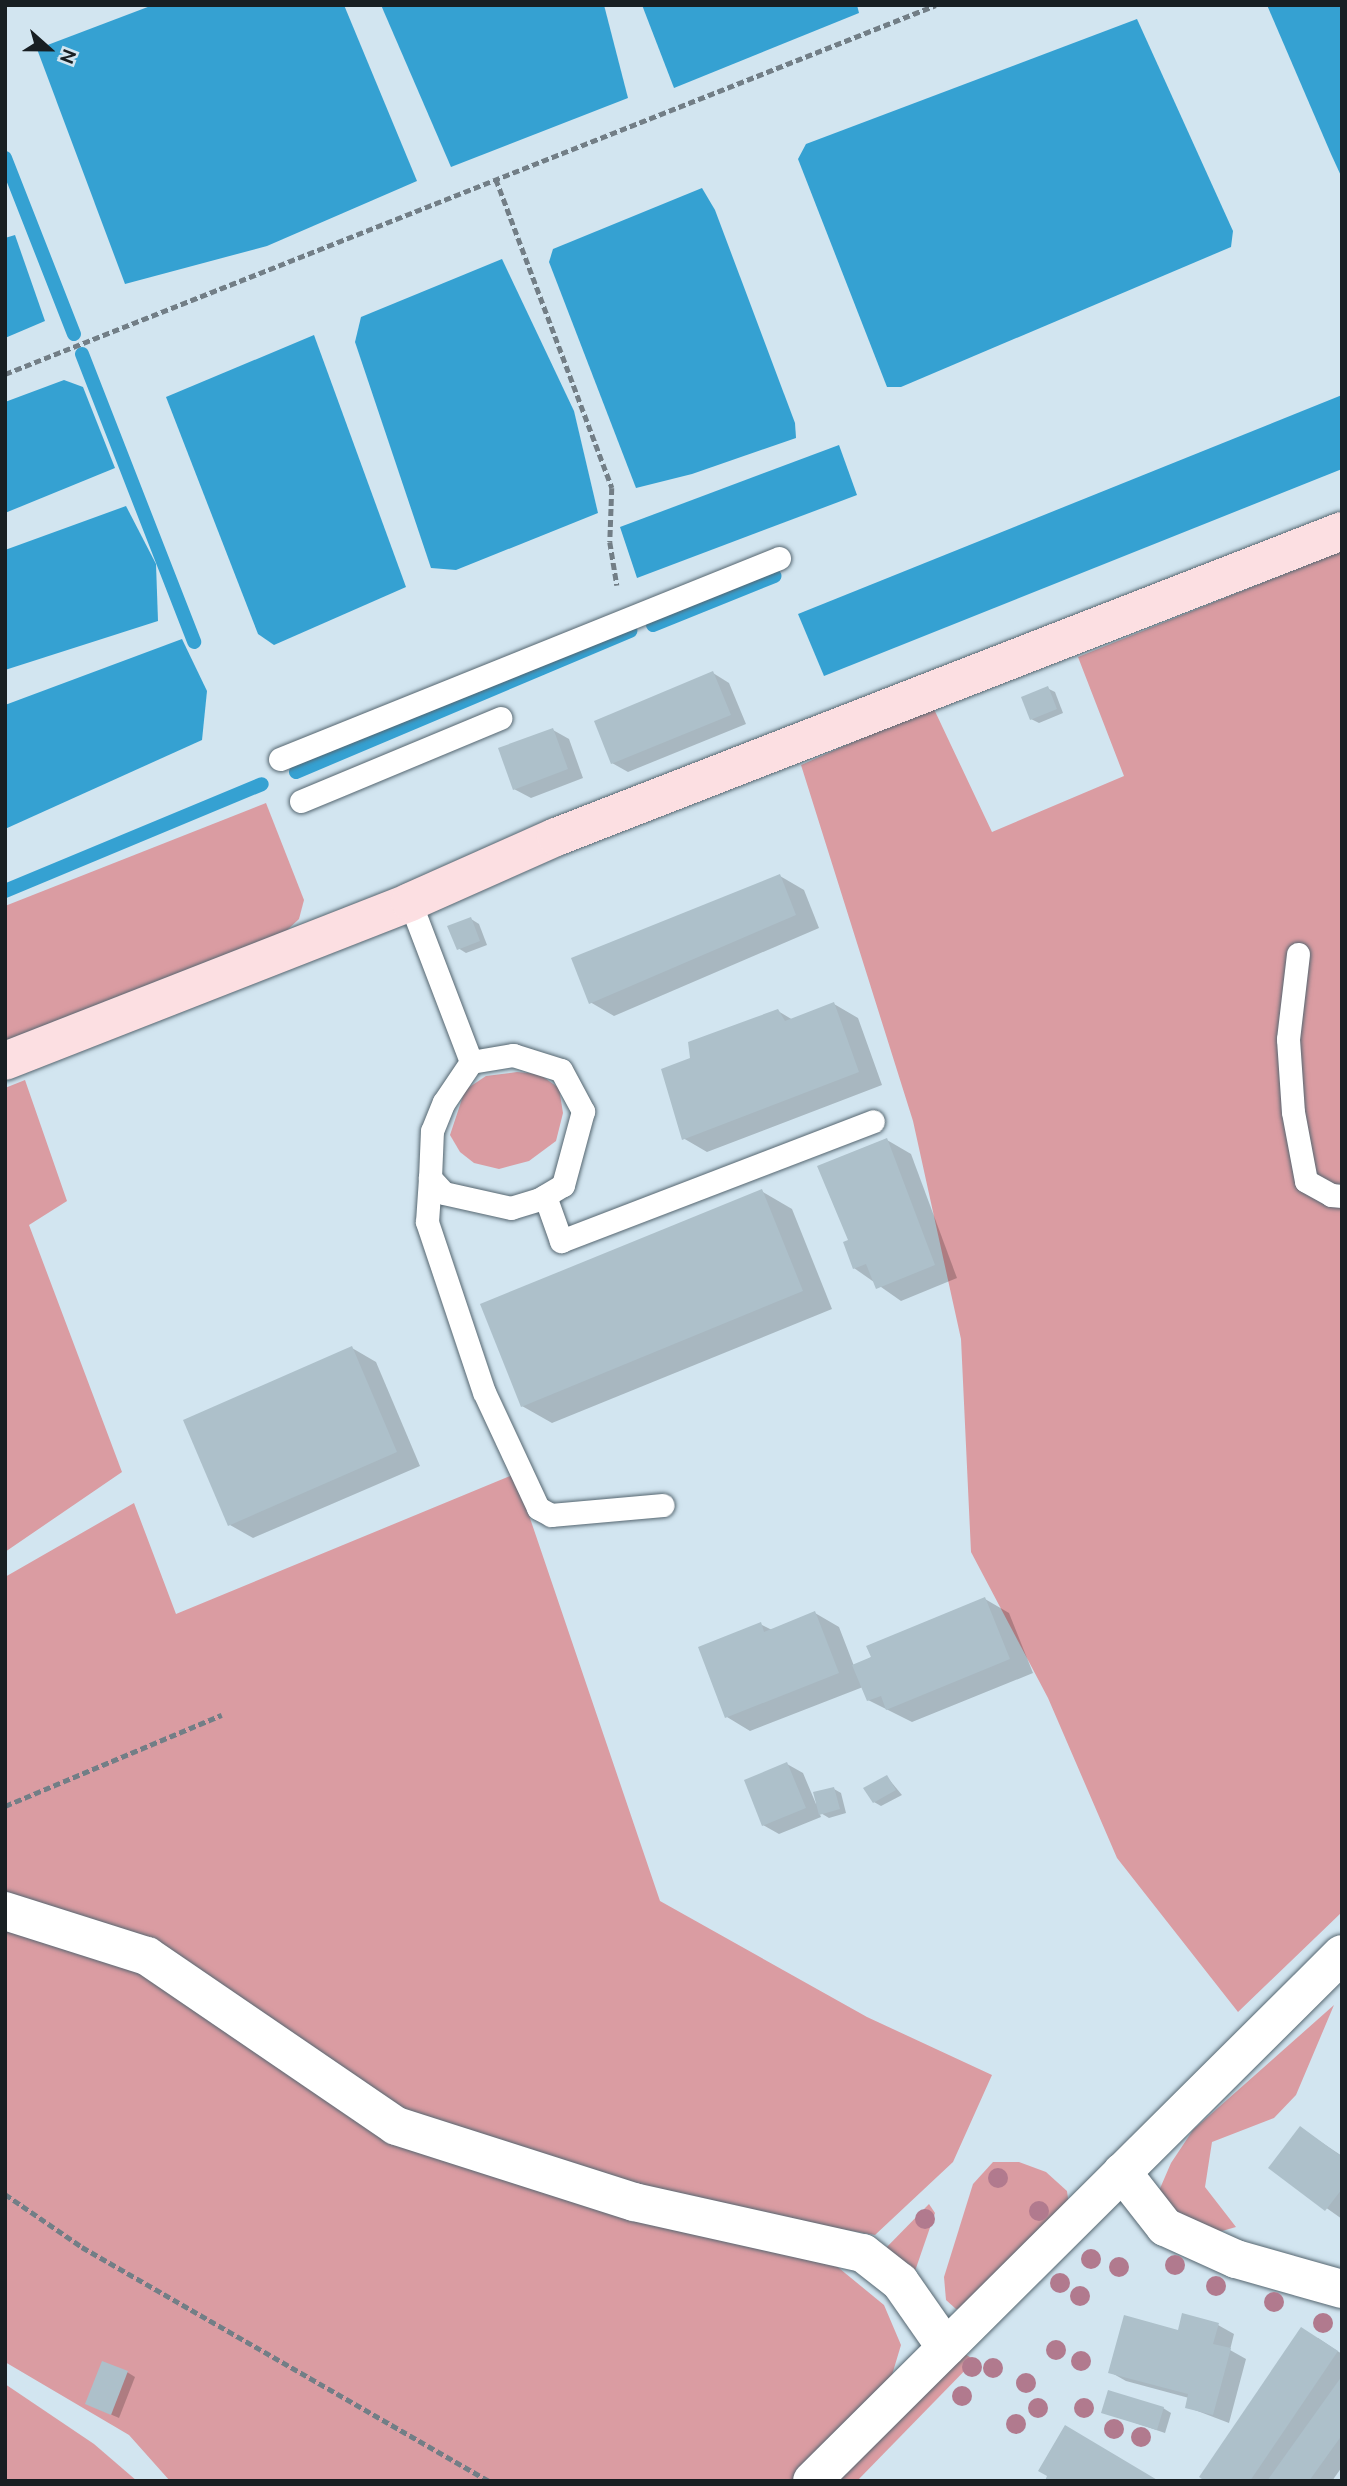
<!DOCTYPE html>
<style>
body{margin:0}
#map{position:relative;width:1347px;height:2486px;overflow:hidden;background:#d2e5f0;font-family:Ubuntu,sans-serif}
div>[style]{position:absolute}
.green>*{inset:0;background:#da9ca2}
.water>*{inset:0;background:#35a1d2}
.shadow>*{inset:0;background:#0003}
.stream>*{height:14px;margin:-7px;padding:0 7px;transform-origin:7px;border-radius:7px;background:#35a1d2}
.building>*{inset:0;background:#adc0ca}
.path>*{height:4.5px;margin-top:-2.25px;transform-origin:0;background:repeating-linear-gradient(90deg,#727e86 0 7px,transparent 0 10.5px)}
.roads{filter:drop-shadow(0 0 2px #556670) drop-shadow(0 0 2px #556670)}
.lane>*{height:23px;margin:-11.5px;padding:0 11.5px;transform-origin:11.5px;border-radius:11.5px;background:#fff}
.street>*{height:38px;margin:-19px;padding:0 19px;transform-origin:19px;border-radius:19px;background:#fff}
.secondary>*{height:38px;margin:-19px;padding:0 19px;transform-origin:19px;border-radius:19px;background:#fcdfe2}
.trees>*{width:20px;height:20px;margin:-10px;border-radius:50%;background:#b17a8e}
span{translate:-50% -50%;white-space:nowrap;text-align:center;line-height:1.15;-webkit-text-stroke:5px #d2e5f0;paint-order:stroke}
.frame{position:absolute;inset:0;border:7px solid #181f23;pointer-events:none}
.north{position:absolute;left:14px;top:14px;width:70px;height:70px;-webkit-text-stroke:5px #d2e5f0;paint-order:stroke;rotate:111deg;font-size:19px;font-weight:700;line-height:28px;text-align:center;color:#181f23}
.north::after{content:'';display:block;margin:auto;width:24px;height:32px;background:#181f23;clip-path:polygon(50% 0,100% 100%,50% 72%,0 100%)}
</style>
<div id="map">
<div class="green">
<i style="clip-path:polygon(1342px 551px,1342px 1912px,1238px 2012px,1117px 1858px,1048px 1698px,971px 1552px,961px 1339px,913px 1121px,801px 765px,933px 707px,992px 832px,1124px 776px,1078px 657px)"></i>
<i style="clip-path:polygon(266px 803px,304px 900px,299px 919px,285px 932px,5px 1050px,5px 906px)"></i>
<i style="clip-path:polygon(517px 1072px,539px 1074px,559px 1088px,563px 1113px,556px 1141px,529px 1161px,499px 1169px,474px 1163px,460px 1152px,450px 1135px,465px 1090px,486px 1076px)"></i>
<i style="clip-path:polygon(25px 1080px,67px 1201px,29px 1225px,122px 1472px,5px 1552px,5px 1088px)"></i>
<i style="clip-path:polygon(515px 1474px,660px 1901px,867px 2017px,992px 2075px,953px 2162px,875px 2235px,676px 2200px,393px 2115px,165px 1952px,5px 1891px,5px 1577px,134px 1503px,176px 1614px)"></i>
<i style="clip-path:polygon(5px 1925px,141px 1965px,395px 2139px,834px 2264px,884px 2305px,901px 2345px,886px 2395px,797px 2481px,170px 2481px,129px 2435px,5px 2362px)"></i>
<i style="clip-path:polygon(1334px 2005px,1296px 2095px,1274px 2118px,1212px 2142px,1205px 2187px,1236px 2227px,1215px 2233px,1155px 2200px,1171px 2163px,1193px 2130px)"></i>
<i style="clip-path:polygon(993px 2162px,1019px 2162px,1046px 2172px,1067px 2191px,1069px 2206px,968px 2308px,956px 2309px,946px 2300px,944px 2277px,973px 2184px)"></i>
<i style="clip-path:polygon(929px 2204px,935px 2213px,915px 2271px,881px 2253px)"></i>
<i style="clip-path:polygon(958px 2350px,975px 2360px,857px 2481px,832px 2481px)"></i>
<i style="clip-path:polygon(5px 2384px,94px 2444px,137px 2481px,5px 2481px)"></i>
</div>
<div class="water">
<i style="clip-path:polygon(153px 5px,344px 5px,417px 181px,267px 246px,125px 284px,37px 49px)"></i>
<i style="clip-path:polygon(381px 5px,604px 5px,628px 98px,451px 167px)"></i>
<i style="clip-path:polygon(642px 5px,857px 5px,859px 13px,674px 88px)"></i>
<i style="clip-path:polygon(1267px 5px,1342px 5px,1342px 178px,1331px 154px)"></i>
<i style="clip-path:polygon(1137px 19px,1233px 231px,1231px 247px,901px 387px,887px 387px,798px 159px,806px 144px)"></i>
<i style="clip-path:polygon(702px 188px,715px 210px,795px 423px,796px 438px,692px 474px,636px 488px,549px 262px,553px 249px)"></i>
<i style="clip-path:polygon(15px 235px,45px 321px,5px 338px,5px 238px)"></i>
<i style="clip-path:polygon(502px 259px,574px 411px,598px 513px,456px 570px,431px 568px,355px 342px,361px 317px)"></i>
<i style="clip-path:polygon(314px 335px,406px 587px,274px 645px,258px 634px,166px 397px)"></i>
<i style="clip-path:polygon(64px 380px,83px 387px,115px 468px,5px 513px,5px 402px)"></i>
<i style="clip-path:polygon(1342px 395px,1342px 469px,824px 676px,798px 614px)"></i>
<i style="clip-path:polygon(839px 445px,857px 495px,637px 578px,620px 527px)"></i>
<i style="clip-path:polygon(126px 506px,156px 564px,158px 621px,5px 670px,5px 550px)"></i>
<i style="clip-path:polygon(182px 639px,207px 691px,202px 740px,5px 829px,5px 705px)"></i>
</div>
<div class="shadow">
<i style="clip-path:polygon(713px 673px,729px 683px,746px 724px,628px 772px,612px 763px)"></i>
<i style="clip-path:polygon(1047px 688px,1055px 692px,1063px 713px,1039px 723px,1031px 719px)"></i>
<i style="clip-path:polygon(553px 730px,569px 739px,583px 778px,531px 798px,514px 789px)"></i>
<i style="clip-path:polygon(780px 876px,804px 890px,819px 928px,614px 1016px,590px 1002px)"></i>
<i style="clip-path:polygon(471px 919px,479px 924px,487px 945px,466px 953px,458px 948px)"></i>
<i style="clip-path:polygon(834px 1004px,858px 1018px,882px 1085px,707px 1152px,683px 1138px,692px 1059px,778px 1011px,793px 1020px)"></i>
<i style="clip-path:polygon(887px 1140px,911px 1154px,957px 1278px,901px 1301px,854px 1268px,850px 1241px)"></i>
<i style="clip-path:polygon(761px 1191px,792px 1209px,832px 1309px,552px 1423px,522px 1406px)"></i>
<i style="clip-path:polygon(352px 1348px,376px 1362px,420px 1466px,253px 1538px,230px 1525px)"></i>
<i style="clip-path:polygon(985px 1599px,1009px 1613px,1033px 1673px,912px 1722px,868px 1700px,863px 1687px,750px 1731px,727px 1717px,760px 1624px,772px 1630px,815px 1613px,839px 1627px,854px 1666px)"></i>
<i style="clip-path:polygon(787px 1764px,803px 1773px,816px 1804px,834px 1789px,841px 1793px,846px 1813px,829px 1818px,819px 1812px,821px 1817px,779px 1834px,763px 1825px)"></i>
<i style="clip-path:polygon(887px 1777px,902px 1795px,881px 1806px,874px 1802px)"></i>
<i style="clip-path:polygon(1300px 2128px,1342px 2156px,1342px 2219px,1270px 2168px)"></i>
<i style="clip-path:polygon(1218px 2325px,1234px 2334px,1230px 2350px,1246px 2359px,1229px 2423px,1187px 2407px,1189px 2398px,1126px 2381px,1110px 2372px,1179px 2332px)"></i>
<i style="clip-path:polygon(1318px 2338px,1342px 2354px,1342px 2467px,1332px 2481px,1208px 2481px)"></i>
<i style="clip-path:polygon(127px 2372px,135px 2377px,119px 2418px,94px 2407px)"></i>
<i style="clip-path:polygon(1163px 2408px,1171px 2413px,1165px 2433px,1103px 2412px)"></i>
</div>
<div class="stream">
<i style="left:5px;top:158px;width:189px;rotate:68.6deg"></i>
<i style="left:82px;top:354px;width:309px;rotate:68.7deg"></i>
<i style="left:653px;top:625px;width:131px;rotate:-22deg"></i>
<i style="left:296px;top:772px;width:363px;rotate:-22.9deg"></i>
<i style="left:5px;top:891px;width:278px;rotate:-22.6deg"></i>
</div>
<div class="building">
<i style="clip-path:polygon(713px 671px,731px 715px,611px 764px,594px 721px)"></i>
<i style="clip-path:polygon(1048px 686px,1057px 709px,1030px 720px,1021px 697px)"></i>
<i style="clip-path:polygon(553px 728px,568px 769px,513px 790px,498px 748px)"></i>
<i style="clip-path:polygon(780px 874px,796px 915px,589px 1004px,571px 958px)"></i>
<i style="clip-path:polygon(471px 917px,480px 941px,457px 950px,447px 926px)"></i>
<i style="clip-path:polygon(834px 1002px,859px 1072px,682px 1140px,661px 1069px,690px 1058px,688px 1042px,778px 1009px,785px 1021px)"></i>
<i style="clip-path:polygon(887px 1138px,935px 1265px,876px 1289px,866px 1264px,853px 1269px,843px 1242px,848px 1240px,817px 1166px)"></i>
<i style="clip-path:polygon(762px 1189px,803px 1291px,521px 1407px,480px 1304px)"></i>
<i style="clip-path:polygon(352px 1346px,397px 1452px,228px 1526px,183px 1420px)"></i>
<i style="clip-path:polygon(985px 1597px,1010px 1659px,886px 1710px,881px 1696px,867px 1701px,852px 1665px,871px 1657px,866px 1646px)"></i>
<i style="clip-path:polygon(815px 1611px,839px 1673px,725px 1718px,698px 1647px,761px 1622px,764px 1632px)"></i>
<i style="clip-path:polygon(787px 1762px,806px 1808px,762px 1826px,744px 1780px)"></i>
<i style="clip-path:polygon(887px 1775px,896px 1790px,873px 1803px,863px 1788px)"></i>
<i style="clip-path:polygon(834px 1787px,840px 1809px,819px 1815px,813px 1792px)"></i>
<i style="clip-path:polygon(1300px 2126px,1342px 2157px,1342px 2189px,1325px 2211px,1268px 2168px)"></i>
<i style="clip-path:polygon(1182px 2313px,1219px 2323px,1213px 2344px,1231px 2348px,1213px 2415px,1185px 2408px,1188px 2394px,1108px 2373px,1124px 2315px,1178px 2330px)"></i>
<i style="clip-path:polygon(1301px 2327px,1338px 2351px,1250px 2481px,1205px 2481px,1199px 2477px)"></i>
<i style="clip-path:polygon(102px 2361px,128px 2371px,111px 2415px,85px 2404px)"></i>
<i style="clip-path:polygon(1342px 2376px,1342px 2435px,1309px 2481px,1267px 2481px)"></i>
<i style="clip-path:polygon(1108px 2390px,1164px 2407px,1157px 2430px,1101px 2413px)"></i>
<i style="clip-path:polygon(1065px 2425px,1159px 2481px,1045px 2481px,1047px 2476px,1038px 2471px)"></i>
</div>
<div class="path">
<i style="left:496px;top:179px;width:330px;rotate:69.4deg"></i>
<i style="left:612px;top:488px;width:54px;rotate:92.1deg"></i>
<i style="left:610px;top:542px;width:44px;rotate:80.8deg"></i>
<i style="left:5px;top:374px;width:1001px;rotate:-21.62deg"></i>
<i style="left:5px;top:1806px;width:235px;rotate:-22.8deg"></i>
<i style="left:5px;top:2194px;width:93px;rotate:34.5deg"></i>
<i style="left:82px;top:2247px;width:469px;rotate:29.9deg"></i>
</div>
<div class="roads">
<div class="lane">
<i style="left:280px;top:759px;width:538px;rotate:-21.94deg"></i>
<i style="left:301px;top:801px;width:216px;rotate:-22.6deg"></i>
<i style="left:410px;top:902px;width:171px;rotate:69.1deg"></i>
<i style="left:471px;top:1062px;width:43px;rotate:-9.5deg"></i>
<i style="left:513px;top:1055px;width:50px;rotate:17.4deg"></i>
<i style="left:561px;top:1070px;width:47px;rotate:61.8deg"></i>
<i style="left:583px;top:1111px;width:77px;rotate:105.1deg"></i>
<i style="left:563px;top:1185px;width:27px;rotate:149deg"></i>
<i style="left:540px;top:1199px;width:30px;rotate:163deg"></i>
<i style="left:511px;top:1208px;width:69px;rotate:-167.4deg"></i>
<i style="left:444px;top:1193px;width:21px;rotate:-133deg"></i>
<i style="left:430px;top:1178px;width:47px;rotate:-87.6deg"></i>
<i style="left:432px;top:1131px;width:31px;rotate:-68deg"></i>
<i style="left:444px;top:1102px;width:48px;rotate:-56deg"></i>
<i style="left:1298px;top:954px;width:86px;rotate:96.7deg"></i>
<i style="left:1288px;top:1039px;width:73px;rotate:86.1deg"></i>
<i style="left:1293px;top:1112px;width:70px;rotate:79.3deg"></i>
<i style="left:1306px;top:1181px;width:29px;rotate:29deg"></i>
<i style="left:1331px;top:1195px;width:11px;rotate:5deg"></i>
<i style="left:430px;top:1178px;width:44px;rotate:93.9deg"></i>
<i style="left:427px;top:1222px;width:179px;rotate:71.5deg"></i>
<i style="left:484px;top:1392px;width:128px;rotate:65deg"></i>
<i style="left:538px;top:1508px;width:15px;rotate:28deg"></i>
<i style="left:551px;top:1515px;width:112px;rotate:-5.1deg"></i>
<i style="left:545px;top:1196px;width:48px;rotate:70.4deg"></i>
<i style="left:561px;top:1241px;width:334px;rotate:-21deg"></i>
</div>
<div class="street">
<i style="left:5px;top:1911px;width:149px;rotate:17.6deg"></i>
<i style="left:147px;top:1956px;width:301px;rotate:34.3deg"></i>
<i style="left:396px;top:2126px;width:250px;rotate:17.7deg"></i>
<i style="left:634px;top:2202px;width:235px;rotate:12.6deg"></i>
<i style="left:863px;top:2253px;width:47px;rotate:38.1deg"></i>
<i style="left:900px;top:2282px;width:80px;rotate:55.1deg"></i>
<i style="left:1122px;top:2172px;width:70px;rotate:52deg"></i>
<i style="left:1165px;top:2227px;width:78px;rotate:24.3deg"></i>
<i style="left:1236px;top:2259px;width:110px;rotate:15.8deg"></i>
<i style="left:812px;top:2481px;width:747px;rotate:-44.84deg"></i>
</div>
<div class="secondary">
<i style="left:5px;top:1061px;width:435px;rotate:-21.4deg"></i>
<i style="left:410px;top:902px;width:160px;rotate:-24deg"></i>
<i style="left:556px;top:837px;width:843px;rotate:-21.27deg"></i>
</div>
</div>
<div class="trees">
<i style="left:998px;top:2178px"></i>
<i style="left:1039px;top:2211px"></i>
<i style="left:925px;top:2219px"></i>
<i style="left:1091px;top:2259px"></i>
<i style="left:1175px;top:2265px"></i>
<i style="left:1119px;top:2267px"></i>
<i style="left:1060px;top:2283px"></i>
<i style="left:1216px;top:2286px"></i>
<i style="left:1080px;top:2296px"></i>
<i style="left:1274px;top:2302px"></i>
<i style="left:1323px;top:2323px"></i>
<i style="left:1056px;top:2350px"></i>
<i style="left:1081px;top:2361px"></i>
<i style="left:972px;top:2367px"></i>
<i style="left:993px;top:2368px"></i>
<i style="left:1026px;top:2383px"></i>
<i style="left:962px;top:2396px"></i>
<i style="left:1038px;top:2408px"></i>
<i style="left:1084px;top:2408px"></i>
<i style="left:1016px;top:2424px"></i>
<i style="left:1114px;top:2429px"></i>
<i style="left:1141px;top:2437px"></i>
</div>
<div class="frame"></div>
<div class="north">N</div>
</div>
